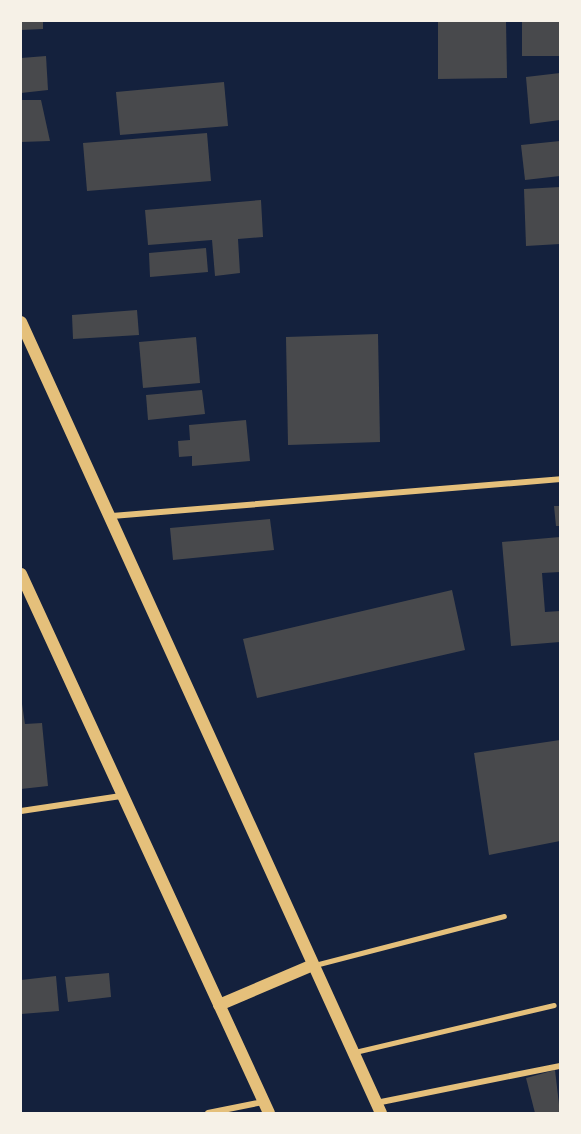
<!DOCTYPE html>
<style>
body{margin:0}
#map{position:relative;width:581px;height:1134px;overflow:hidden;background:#14213d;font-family:Quicksand,sans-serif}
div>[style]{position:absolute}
.building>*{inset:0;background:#48494c}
.service>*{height:4.5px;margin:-2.25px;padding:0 2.25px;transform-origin:2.25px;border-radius:2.25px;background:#e5c07b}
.minor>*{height:6px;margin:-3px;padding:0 3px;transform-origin:3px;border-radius:3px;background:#e5c07b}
.secondary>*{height:12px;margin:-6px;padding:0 6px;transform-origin:6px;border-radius:6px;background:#e5c07b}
span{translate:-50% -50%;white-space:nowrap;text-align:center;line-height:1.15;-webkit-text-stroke:4.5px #f6f1e7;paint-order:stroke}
.frame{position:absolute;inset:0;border:22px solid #f6f1e7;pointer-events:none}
</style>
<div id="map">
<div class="building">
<i style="clip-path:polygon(21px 21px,43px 21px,43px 29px,21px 30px)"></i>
<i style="clip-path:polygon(438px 21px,506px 21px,507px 78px,438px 79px)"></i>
<i style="clip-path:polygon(522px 21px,560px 21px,560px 56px,522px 56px)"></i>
<i style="clip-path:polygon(46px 56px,48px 90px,21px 93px,21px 58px)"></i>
<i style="clip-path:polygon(560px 73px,560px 120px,530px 124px,526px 77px)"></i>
<i style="clip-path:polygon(224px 82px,228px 126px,120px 135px,116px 92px)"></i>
<i style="clip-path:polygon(21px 100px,41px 100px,50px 141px,21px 142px)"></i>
<i style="clip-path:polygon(207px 133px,211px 181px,87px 191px,83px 143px)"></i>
<i style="clip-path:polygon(560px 141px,560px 176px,525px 180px,521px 145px)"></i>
<i style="clip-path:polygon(560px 187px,560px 244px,526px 246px,524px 189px)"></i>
<i style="clip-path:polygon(261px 200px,263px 237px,238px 239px,240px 273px,215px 276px,212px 240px,148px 245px,145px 210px)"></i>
<i style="clip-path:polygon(206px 248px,208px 272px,150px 277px,149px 253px)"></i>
<i style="clip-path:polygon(137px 310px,139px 335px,73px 339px,72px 315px)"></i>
<i style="clip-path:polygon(378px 334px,380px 442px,288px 445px,286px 337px)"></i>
<i style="clip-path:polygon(196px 337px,200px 383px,143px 388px,139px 342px)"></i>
<i style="clip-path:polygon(202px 390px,205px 414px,148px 420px,146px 395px)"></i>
<i style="clip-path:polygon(246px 420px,250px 461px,192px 466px,192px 456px,179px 457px,178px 441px,190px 440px,189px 425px)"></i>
<i style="clip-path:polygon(554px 506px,560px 506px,560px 526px,556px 526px)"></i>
<i style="clip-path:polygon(270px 519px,274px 550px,173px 560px,170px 528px)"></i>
<i style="clip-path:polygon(560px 537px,560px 572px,542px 573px,545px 612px,560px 611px,560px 642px,511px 646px,502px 542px)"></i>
<i style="clip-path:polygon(452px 590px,465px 650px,257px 698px,243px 639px)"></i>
<i style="clip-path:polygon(21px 697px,25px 724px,42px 723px,48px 786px,21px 789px)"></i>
<i style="clip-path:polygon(560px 740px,560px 841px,489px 855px,474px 753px)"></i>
<i style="clip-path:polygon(109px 973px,111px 997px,68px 1002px,65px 977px)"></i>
<i style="clip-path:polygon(56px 976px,59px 1011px,21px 1014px,21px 980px)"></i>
<i style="clip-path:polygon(555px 1070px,560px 1113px,535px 1113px,526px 1078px)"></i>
</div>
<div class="service">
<i style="left:315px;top:965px;width:195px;rotate:-14.5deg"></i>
<i style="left:355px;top:1052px;width:204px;rotate:-13.3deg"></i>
</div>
<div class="minor">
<i style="left:112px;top:516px;width:450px;rotate:-4.7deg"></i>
<i style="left:21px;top:811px;width:101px;rotate:-8.5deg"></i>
<i style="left:376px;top:1103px;width:188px;rotate:-11.4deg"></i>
<i style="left:208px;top:1113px;width:56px;rotate:-11.3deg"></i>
</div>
<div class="secondary">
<i style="left:21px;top:322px;width:869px;rotate:65.53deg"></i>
<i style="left:21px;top:574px;width:593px;rotate:65.29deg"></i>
<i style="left:219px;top:1005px;width:102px;rotate:-23.1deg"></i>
</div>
<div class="frame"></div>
</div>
